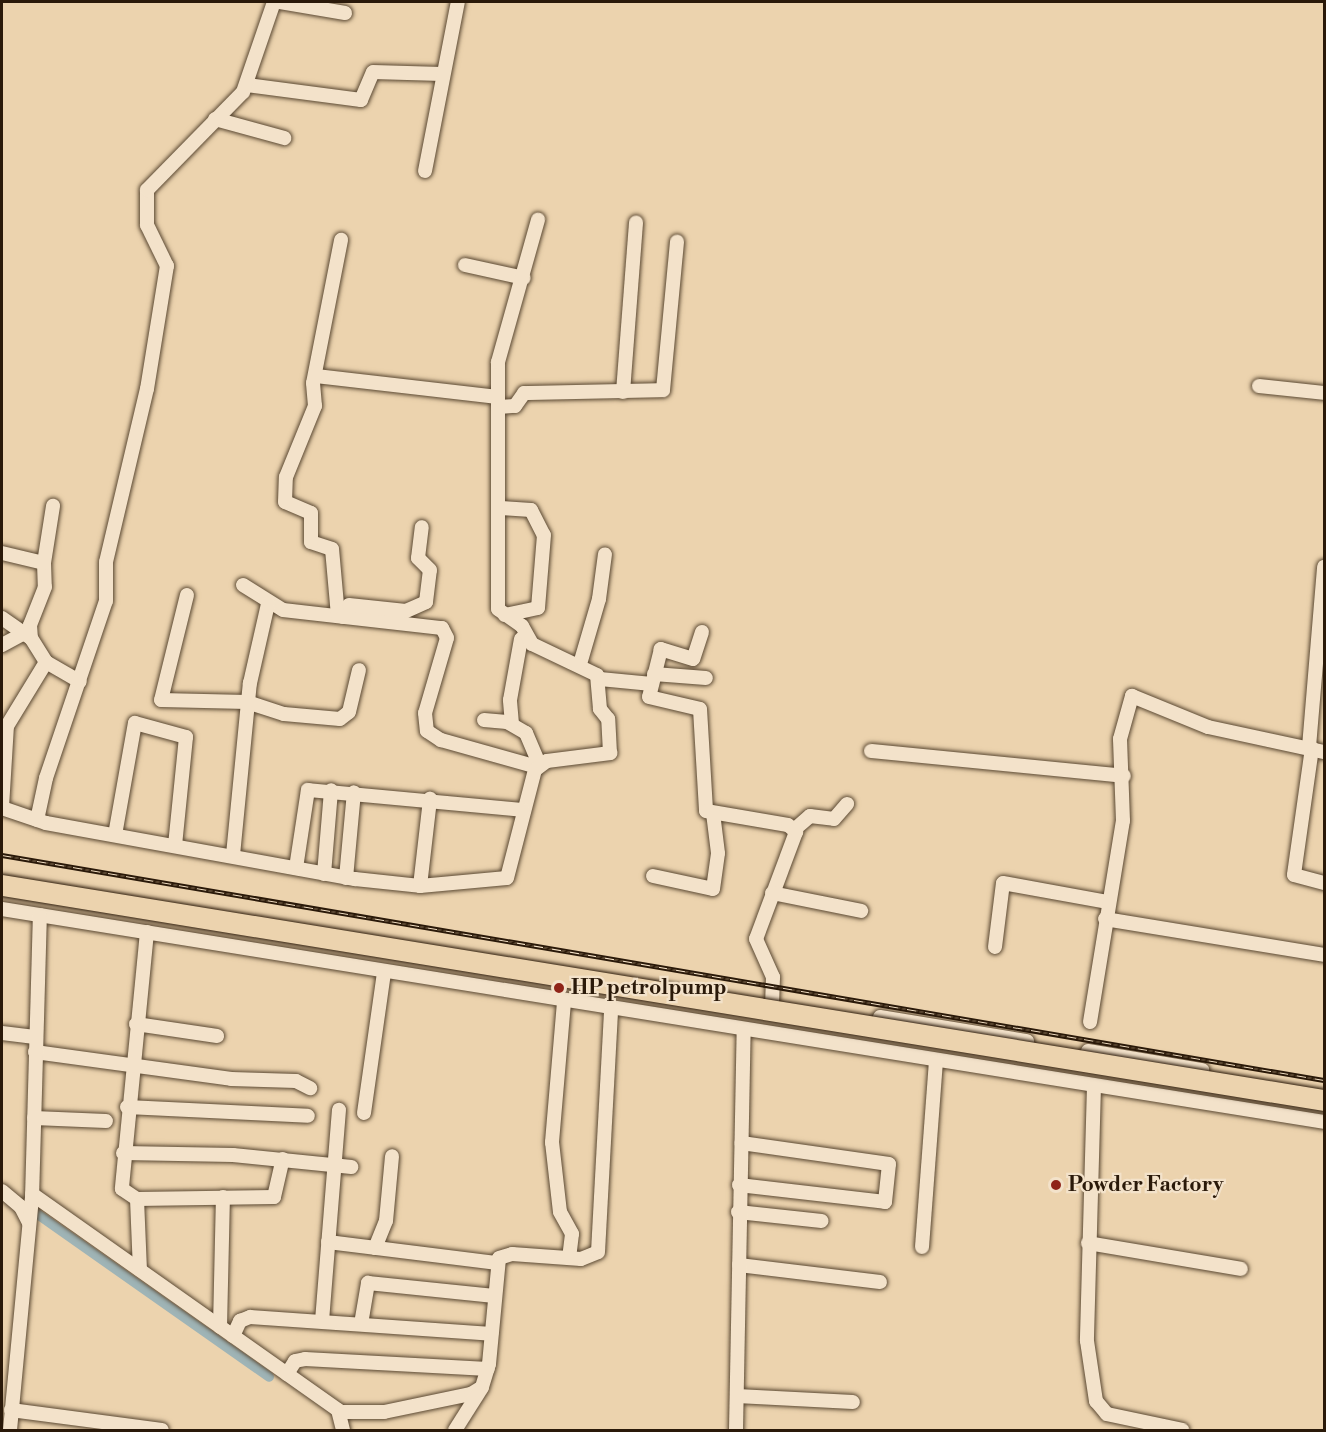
<!DOCTYPE html>
<style>
body{margin:0}
#map{position:relative;width:1326px;height:1432px;overflow:hidden;background:#ecd3ae;font-family:"Libre Bodoni",serif}
div>[style]{position:absolute}
.canal>*{height:10px;margin:-5px;padding:0 5px;transform-origin:5px;border-radius:5px;background:#9fb4b6}
.roads{filter:drop-shadow(0 0 2px #5a4832) drop-shadow(0 0 2px #5a4832)}
.minor>*{height:14px;margin:-7px;padding:0 7px;transform-origin:7px;border-radius:7px;background:#f3e2ca}
.rail>*{height:5px;margin-top:-2.5px;transform-origin:0;background:repeating-linear-gradient(90deg,#f3e2ca 0 9px,#2a1909 0 18px);box-sizing:border-box;border-block:2px solid #2a1909}
.bridges{filter:drop-shadow(0 0 2px #2a1909) drop-shadow(0 0 2px #2a1909)}
.highway-bridge>*{height:21px;margin:-10.5px;padding:0 10.5px;transform-origin:10.5px;border-radius:10.5px;background:#ecd3ae}
.dots>*{width:16px;height:16px;translate:-50% -50%;box-sizing:border-box;border:3px solid #f3e2ca;border-radius:50%}
span{translate:-50% -50%;white-space:nowrap;text-align:center;line-height:1.15;-webkit-text-stroke:4.5px #f3e2ca;paint-order:stroke}
.poi-label{font-size:21px;color:#2a1909;font-weight:700}
.left{translate:0 -50%;text-align:left}
.frame{position:absolute;inset:0;border:3px solid #2a1909;pointer-events:none}
</style>
<div id="map">
<div class="canal">
<i style="left:26px;top:1206px;width:297px;rotate:35.1deg"></i>
</div>
<div class="roads">
<div class="minor">
<i style="left:280px;top:2px;width:66px;rotate:9.6deg"></i>
<i style="left:247px;top:85px;width:115px;rotate:7.5deg"></i>
<i style="left:361px;top:100px;width:30px;rotate:-67deg"></i>
<i style="left:373px;top:72px;width:69px;rotate:1.7deg"></i>
<i style="left:215px;top:119px;width:72px;rotate:15.4deg"></i>
<i style="left:425px;top:171px;width:172px;rotate:-79deg"></i>
<i style="left:465px;top:265px;width:60px;rotate:12.4deg"></i>
<i style="left:316px;top:376px;width:183px;rotate:6.6deg"></i>
<i style="left:1259px;top:386px;width:65px;rotate:6.1deg"></i>
<i style="left:623px;top:392px;width:170px;rotate:-85.6deg"></i>
<i style="left:499px;top:407px;width:16px;rotate:-4deg"></i>
<i style="left:515px;top:406px;width:16px;rotate:-55deg"></i>
<i style="left:524px;top:393px;width:139px;rotate:-1.2deg"></i>
<i style="left:663px;top:390px;width:149px;rotate:-84.6deg"></i>
<i style="left:501px;top:508px;width:30px;rotate:4deg"></i>
<i style="left:531px;top:510px;width:28px;rotate:63deg"></i>
<i style="left:544px;top:535px;width:73px;rotate:94.7deg"></i>
<i style="left:538px;top:608px;width:34px;rotate:168deg"></i>
<i style="left:2px;top:553px;width:43px;rotate:13.4deg"></i>
<i style="left:44px;top:563px;width:24px;rotate:88deg"></i>
<i style="left:45px;top:587px;width:41px;rotate:111.5deg"></i>
<i style="left:30px;top:625px;width:13px;rotate:86deg"></i>
<i style="left:31px;top:638px;width:28px;rotate:58deg"></i>
<i style="left:46px;top:662px;width:39px;rotate:30deg"></i>
<i style="left:44px;top:563px;width:58px;rotate:-81deg"></i>
<i style="left:243px;top:585px;width:47px;rotate:32deg"></i>
<i style="left:283px;top:610px;width:160px;rotate:6.5deg"></i>
<i style="left:442px;top:628px;width:11px;rotate:63deg"></i>
<i style="left:447px;top:638px;width:78px;rotate:106.3deg"></i>
<i style="left:425px;top:713px;width:18px;rotate:84deg"></i>
<i style="left:427px;top:731px;width:17px;rotate:33deg"></i>
<i style="left:441px;top:740px;width:100px;rotate:15.7deg"></i>
<i style="left:187px;top:595px;width:108px;rotate:103.9deg"></i>
<i style="left:161px;top:700px;width:86px;rotate:1.3deg"></i>
<i style="left:247px;top:702px;width:39px;rotate:18deg"></i>
<i style="left:284px;top:714px;width:56px;rotate:5.1deg"></i>
<i style="left:340px;top:719px;width:11px;rotate:-38deg"></i>
<i style="left:349px;top:712px;width:43px;rotate:-76.6deg"></i>
<i style="left:338px;top:616px;width:67px;rotate:-95.1deg"></i>
<i style="left:332px;top:549px;width:22px;rotate:-162deg"></i>
<i style="left:311px;top:542px;width:29px;rotate:-90deg"></i>
<i style="left:311px;top:513px;width:28px;rotate:-157deg"></i>
<i style="left:285px;top:502px;width:25px;rotate:-88deg"></i>
<i style="left:286px;top:477px;width:77px;rotate:-67.8deg"></i>
<i style="left:315px;top:406px;width:23px;rotate:-95deg"></i>
<i style="left:313px;top:383px;width:146px;rotate:-78.9deg"></i>
<i style="left:343px;top:617px;width:13px;rotate:-63deg"></i>
<i style="left:349px;top:605px;width:57px;rotate:6deg"></i>
<i style="left:406px;top:611px;width:22px;rotate:-24deg"></i>
<i style="left:426px;top:602px;width:32px;rotate:-83deg"></i>
<i style="left:430px;top:570px;width:17px;rotate:-135deg"></i>
<i style="left:418px;top:558px;width:31px;rotate:-83deg"></i>
<i style="left:2px;top:618px;width:35px;rotate:35deg"></i>
<i style="left:702px;top:632px;width:28px;rotate:108deg"></i>
<i style="left:693px;top:659px;width:34px;rotate:-163deg"></i>
<i style="left:661px;top:649px;width:49px;rotate:104deg"></i>
<i style="left:649px;top:697px;width:52px;rotate:13.2deg"></i>
<i style="left:700px;top:709px;width:102px;rotate:86.6deg"></i>
<i style="left:706px;top:811px;width:83px;rotate:9.7deg"></i>
<i style="left:788px;top:825px;width:11px;rotate:41deg"></i>
<i style="left:796px;top:832px;width:114px;rotate:110.5deg"></i>
<i style="left:756px;top:939px;width:42px;rotate:65.9deg"></i>
<i style="left:773px;top:977px;width:25px;rotate:92deg"></i>
<i style="left:2px;top:645px;width:21px;rotate:-28deg"></i>
<i style="left:580px;top:664px;width:68px;rotate:-73.7deg"></i>
<i style="left:599px;top:599px;width:45px;rotate:-82.4deg"></i>
<i style="left:654px;top:674px;width:52px;rotate:4.4deg"></i>
<i style="left:600px;top:679px;width:52px;rotate:5.5deg"></i>
<i style="left:484px;top:720px;width:23px;rotate:5deg"></i>
<i style="left:507px;top:722px;width:22px;rotate:30deg"></i>
<i style="left:526px;top:733px;width:34px;rotate:67deg"></i>
<i style="left:512px;top:724px;width:24px;rotate:-95deg"></i>
<i style="left:510px;top:700px;width:62px;rotate:-79.8deg"></i>
<i style="left:1309px;top:747px;width:181px;rotate:-85.2deg"></i>
<i style="left:1312px;top:748px;width:128px;rotate:98.1deg"></i>
<i style="left:1294px;top:875px;width:31px;rotate:15deg"></i>
<i style="left:871px;top:751px;width:254px;rotate:5.6deg"></i>
<i style="left:2px;top:807px;width:81px;rotate:-86.5deg"></i>
<i style="left:7px;top:726px;width:75px;rotate:-58.6deg"></i>
<i style="left:2px;top:808px;width:46px;rotate:18.8deg"></i>
<i style="left:46px;top:823px;width:314px;rotate:10.3deg"></i>
<i style="left:355px;top:879px;width:65px;rotate:6.1deg"></i>
<i style="left:420px;top:886px;width:87px;rotate:-5.3deg"></i>
<i style="left:507px;top:878px;width:112px;rotate:-75.5deg"></i>
<i style="left:535px;top:770px;width:15px;rotate:-37deg"></i>
<i style="left:547px;top:761px;width:64px;rotate:-7.2deg"></i>
<i style="left:610px;top:753px;width:34px;rotate:-93deg"></i>
<i style="left:608px;top:719px;width:13px;rotate:-129deg"></i>
<i style="left:600px;top:709px;width:34px;rotate:-95deg"></i>
<i style="left:597px;top:675px;width:72px;rotate:-154.5deg"></i>
<i style="left:532px;top:644px;width:21px;rotate:-119deg"></i>
<i style="left:522px;top:626px;width:29px;rotate:-145deg"></i>
<i style="left:498px;top:609px;width:247px;rotate:-90deg"></i>
<i style="left:498px;top:362px;width:148px;rotate:-74.3deg"></i>
<i style="left:37px;top:820px;width:43px;rotate:-77.9deg"></i>
<i style="left:46px;top:778px;width:187px;rotate:-71.3deg"></i>
<i style="left:106px;top:601px;width:39px;rotate:-90deg"></i>
<i style="left:106px;top:562px;width:178px;rotate:-76.7deg"></i>
<i style="left:147px;top:389px;width:125px;rotate:-80.8deg"></i>
<i style="left:167px;top:266px;width:46px;rotate:-116deg"></i>
<i style="left:147px;top:225px;width:35px;rotate:-90deg"></i>
<i style="left:147px;top:190px;width:137px;rotate:-45.6deg"></i>
<i style="left:243px;top:92px;width:95px;rotate:-71deg"></i>
<i style="left:795px;top:829px;width:20px;rotate:-41deg"></i>
<i style="left:810px;top:816px;width:24px;rotate:7deg"></i>
<i style="left:834px;top:819px;width:20px;rotate:-49deg"></i>
<i style="left:115px;top:835px;width:114px;rotate:-79.9deg"></i>
<i style="left:135px;top:723px;width:53px;rotate:15.4deg"></i>
<i style="left:186px;top:737px;width:109px;rotate:95.8deg"></i>
<i style="left:233px;top:855px;width:173px;rotate:-84.4deg"></i>
<i style="left:250px;top:683px;width:81px;rotate:-77.2deg"></i>
<i style="left:296px;top:868px;width:79px;rotate:-81.3deg"></i>
<i style="left:308px;top:790px;width:216px;rotate:5.3deg"></i>
<i style="left:324px;top:874px;width:84px;rotate:-85.2deg"></i>
<i style="left:653px;top:876px;width:61px;rotate:12.2deg"></i>
<i style="left:713px;top:889px;width:36px;rotate:-82deg"></i>
<i style="left:718px;top:853px;width:40px;rotate:-97.1deg"></i>
<i style="left:346px;top:878px;width:86px;rotate:-84.7deg"></i>
<i style="left:420px;top:886px;width:88px;rotate:-83.4deg"></i>
<i style="left:772px;top:893px;width:91px;rotate:11.4deg"></i>
<i style="left:2px;top:909px;width:1339px;rotate:9.15deg"></i>
<i style="left:1105px;top:919px;width:222px;rotate:9.3deg"></i>
<i style="left:147px;top:932px;width:258px;rotate:95.6deg"></i>
<i style="left:122px;top:1189px;width:18px;rotate:34deg"></i>
<i style="left:137px;top:1199px;width:137px;rotate:-0.8deg"></i>
<i style="left:274px;top:1197px;width:39px;rotate:-77deg"></i>
<i style="left:995px;top:947px;width:64px;rotate:-82.9deg"></i>
<i style="left:1003px;top:883px;width:107px;rotate:10.3deg"></i>
<i style="left:564px;top:1002px;width:141px;rotate:94.9deg"></i>
<i style="left:552px;top:1142px;width:70px;rotate:83.5deg"></i>
<i style="left:560px;top:1212px;width:25px;rotate:61deg"></i>
<i style="left:572px;top:1234px;width:24px;rotate:97deg"></i>
<i style="left:880px;top:1017px;width:149px;rotate:9.3deg"></i>
<i style="left:1090px;top:1022px;width:204px;rotate:-80.7deg"></i>
<i style="left:1123px;top:821px;width:82px;rotate:-92.1deg"></i>
<i style="left:1120px;top:739px;width:45px;rotate:-74.4deg"></i>
<i style="left:1132px;top:696px;width:82px;rotate:22.2deg"></i>
<i style="left:1208px;top:727px;width:119px;rotate:12.2deg"></i>
<i style="left:136px;top:1024px;width:82px;rotate:8.4deg"></i>
<i style="left:2px;top:1033px;width:33px;rotate:7deg"></i>
<i style="left:1088px;top:1051px;width:116px;rotate:9.5deg"></i>
<i style="left:35px;top:1052px;width:198px;rotate:7.8deg"></i>
<i style="left:231px;top:1079px;width:65px;rotate:1.8deg"></i>
<i style="left:296px;top:1081px;width:16px;rotate:27deg"></i>
<i style="left:1094px;top:1086px;width:255px;rotate:91.6deg"></i>
<i style="left:1087px;top:1341px;width:61px;rotate:81.5deg"></i>
<i style="left:1096px;top:1401px;width:17px;rotate:50deg"></i>
<i style="left:1107px;top:1414px;width:77px;rotate:12deg"></i>
<i style="left:127px;top:1107px;width:181px;rotate:2.8deg"></i>
<i style="left:364px;top:1113px;width:142px;rotate:-81.9deg"></i>
<i style="left:34px;top:1118px;width:72px;rotate:2.4deg"></i>
<i style="left:123px;top:1153px;width:110px;rotate:1deg"></i>
<i style="left:233px;top:1155px;width:119px;rotate:5.8deg"></i>
<i style="left:739px;top:1185px;width:147px;rotate:6.6deg"></i>
<i style="left:885px;top:1202px;width:38px;rotate:-84deg"></i>
<i style="left:889px;top:1164px;width:149px;rotate:-171.9deg"></i>
<i style="left:2px;top:1191px;width:25px;rotate:40deg"></i>
<i style="left:21px;top:1207px;width:18px;rotate:63deg"></i>
<i style="left:32px;top:1194px;width:375px;rotate:35.2deg"></i>
<i style="left:338px;top:1410px;width:21px;rotate:76deg"></i>
<i style="left:137px;top:1199px;width:71px;rotate:87.6deg"></i>
<i style="left:738px;top:1212px;width:84px;rotate:6.1deg"></i>
<i style="left:328px;top:1242px;width:169px;rotate:7.1deg"></i>
<i style="left:1088px;top:1243px;width:155px;rotate:9.6deg"></i>
<i style="left:922px;top:1247px;width:186px;rotate:-85.7deg"></i>
<i style="left:375px;top:1248px;width:29px;rotate:-68deg"></i>
<i style="left:386px;top:1221px;width:65px;rotate:-84.7deg"></i>
<i style="left:739px;top:1265px;width:142px;rotate:6.9deg"></i>
<i style="left:322px;top:1321px;width:212px;rotate:-85.4deg"></i>
<i style="left:361px;top:1324px;width:42px;rotate:-80.3deg"></i>
<i style="left:368px;top:1283px;width:127px;rotate:5.9deg"></i>
<i style="left:220px;top:1327px;width:130px;rotate:-88.7deg"></i>
<i style="left:233px;top:1336px;width:17px;rotate:-65deg"></i>
<i style="left:240px;top:1321px;width:11px;rotate:-22deg"></i>
<i style="left:250px;top:1317px;width:242px;rotate:4deg"></i>
<i style="left:287px;top:1374px;width:15px;rotate:-58deg"></i>
<i style="left:295px;top:1361px;width:10px;rotate:-11deg"></i>
<i style="left:305px;top:1359px;width:183px;rotate:3.1deg"></i>
<i style="left:737px;top:1396px;width:116px;rotate:3deg"></i>
<i style="left:11px;top:1410px;width:152px;rotate:7.5deg"></i>
<i style="left:341px;top:1412px;width:43px"></i>
<i style="left:384px;top:1412px;width:89px;rotate:-11.7deg"></i>
<i style="left:471px;top:1394px;width:13px;rotate:-32deg"></i>
<i style="left:482px;top:1387px;width:24px;rotate:-73deg"></i>
<i style="left:489px;top:1364px;width:106px;rotate:-84.6deg"></i>
<i style="left:499px;top:1258px;width:14px;rotate:-17deg"></i>
<i style="left:512px;top:1254px;width:69px;rotate:4.1deg"></i>
<i style="left:581px;top:1259px;width:18px;rotate:-22deg"></i>
<i style="left:598px;top:1252px;width:242px;rotate:-86.9deg"></i>
<i style="left:10px;top:1430px;width:233px;rotate:-84.6deg"></i>
<i style="left:32px;top:1198px;width:283px;rotate:-88.4deg"></i>
<i style="left:455px;top:1430px;width:49px;rotate:-57.6deg"></i>
<i style="left:736px;top:1430px;width:399px;rotate:-88.9deg"></i>
</div>
</div>
<div class="rail">
<i style="left:2px;top:855px;width:1341px;rotate:9.66deg"></i>
</div>
<div class="bridges">
<div class="highway-bridge">
<i style="left:2px;top:885px;width:1339px;rotate:9.24deg"></i>
</div>
</div>
<div class="dots">
<i style="left:559px;top:988px;background:#8f2418"></i>
<i style="left:1056px;top:1185px;background:#8f2418"></i>
</div>
<div class="poi-label">
<span class="left" style="left:571px;top:988px">HP petrolpump</span>
<span class="left" style="left:1068px;top:1185px">Powder Factory</span>
</div>
<div class="frame"></div>
</div>
